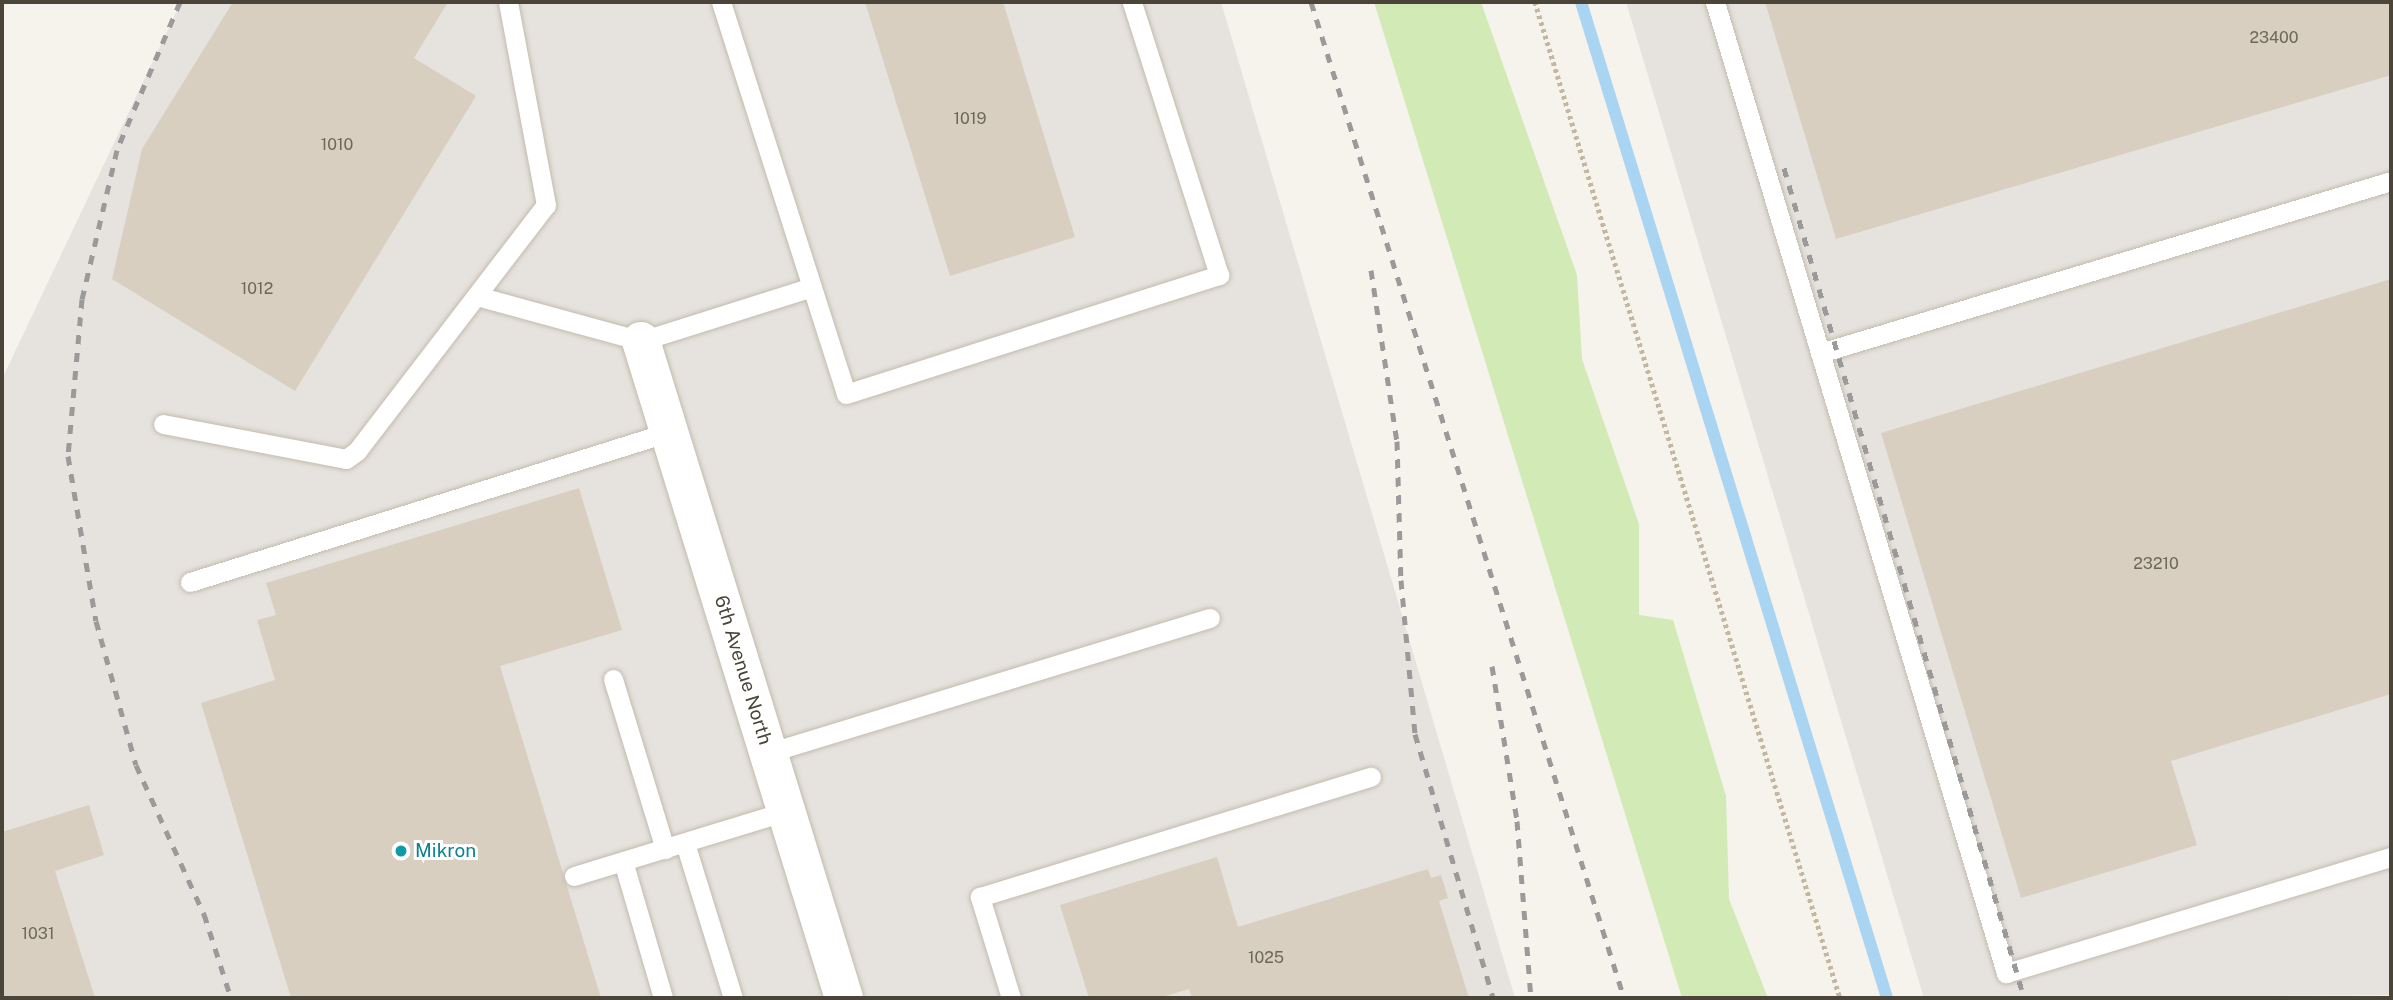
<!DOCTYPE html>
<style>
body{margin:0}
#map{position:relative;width:2393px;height:1000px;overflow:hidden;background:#f6f3ec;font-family:"Public Sans",sans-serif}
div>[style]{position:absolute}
.industrial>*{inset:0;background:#e6e2dd}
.green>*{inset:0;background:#d2eab5}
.stream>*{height:12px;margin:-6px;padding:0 6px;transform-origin:6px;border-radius:6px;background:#a9d4f2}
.building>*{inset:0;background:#d8cfc1}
.path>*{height:4.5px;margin-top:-2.25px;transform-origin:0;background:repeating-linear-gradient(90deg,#c4b79f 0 3.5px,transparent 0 7px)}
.roads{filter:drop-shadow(0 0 2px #c2bbae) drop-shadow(0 0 2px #c2bbae)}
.service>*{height:19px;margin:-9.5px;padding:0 9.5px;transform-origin:9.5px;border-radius:9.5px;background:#fff}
.minor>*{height:38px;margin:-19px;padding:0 19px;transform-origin:19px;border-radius:19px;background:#fff}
.rail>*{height:5px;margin-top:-2.5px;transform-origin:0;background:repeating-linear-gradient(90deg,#9a9a9a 0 9px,transparent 0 18px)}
.dots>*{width:19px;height:19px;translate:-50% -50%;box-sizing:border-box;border:4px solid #fff;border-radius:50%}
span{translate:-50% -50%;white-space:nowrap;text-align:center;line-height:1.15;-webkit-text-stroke:6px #fff;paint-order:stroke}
.number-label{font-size:16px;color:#6e675b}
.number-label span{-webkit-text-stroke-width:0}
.street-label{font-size:19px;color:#4b4439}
.culture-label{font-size:19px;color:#0d838f}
.left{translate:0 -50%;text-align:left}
.frame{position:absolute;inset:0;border:4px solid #4b4439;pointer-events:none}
</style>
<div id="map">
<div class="industrial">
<i style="clip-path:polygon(181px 2px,1221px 2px,1515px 998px,2px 998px,2px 379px)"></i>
<i style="clip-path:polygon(1626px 2px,2391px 2px,2391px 995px,1924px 998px)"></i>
</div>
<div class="green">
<i style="clip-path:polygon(1374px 2px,1481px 2px,1577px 275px,1582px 359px,1639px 524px,1639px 615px,1673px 620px,1726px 796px,1729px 899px,1768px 998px,1682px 998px)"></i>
</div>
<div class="stream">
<i style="left:1581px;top:2px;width:1042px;rotate:72.92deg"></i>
</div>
<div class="building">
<i style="clip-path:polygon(233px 2px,448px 2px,414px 58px,476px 96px,295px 391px,112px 279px,142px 149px)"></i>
<i style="clip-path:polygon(865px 2px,1003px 2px,1075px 237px,950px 276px)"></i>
<i style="clip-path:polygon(1765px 2px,2391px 2px,2391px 75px,1836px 239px)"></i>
<i style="clip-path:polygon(2391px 279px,2391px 694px,2171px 761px,2197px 845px,2021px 898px,1881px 433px)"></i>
<i style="clip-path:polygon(579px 488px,622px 630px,500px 666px,601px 998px,291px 998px,201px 703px,275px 680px,257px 620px,276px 615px,266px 583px)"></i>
<i style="clip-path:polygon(89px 805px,104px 855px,55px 871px,95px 998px,2px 998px,2px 832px)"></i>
<i style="clip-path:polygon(1217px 857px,1238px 927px,1428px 869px,1431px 878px,1441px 875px,1448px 898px,1439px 901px,1469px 998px,1192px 998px,1189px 989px,1159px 998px,1089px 998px,1060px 905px)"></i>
</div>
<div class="path">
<i style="left:1535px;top:2px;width:1042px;rotate:72.97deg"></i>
</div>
<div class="roads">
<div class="service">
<i style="left:721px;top:2px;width:411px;rotate:72.3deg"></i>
<i style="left:846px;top:394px;width:392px;rotate:-17.7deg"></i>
<i style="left:1219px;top:275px;width:287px;rotate:-107.7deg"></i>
<i style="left:1715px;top:2px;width:1014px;rotate:73.32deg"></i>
<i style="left:2006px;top:973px;width:402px;rotate:-16.8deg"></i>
<i style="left:477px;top:296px;width:170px;rotate:15.3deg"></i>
<i style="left:641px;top:341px;width:179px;rotate:-17.5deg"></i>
<i style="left:1820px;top:353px;width:596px;rotate:-16.76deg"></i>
<i style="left:163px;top:424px;width:186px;rotate:10.8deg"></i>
<i style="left:346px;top:459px;width:14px;rotate:-36deg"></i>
<i style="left:357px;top:451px;width:310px;rotate:-52.5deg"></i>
<i style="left:546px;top:205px;width:207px;rotate:-100.6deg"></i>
<i style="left:190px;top:582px;width:502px;rotate:-17.39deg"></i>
<i style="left:613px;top:679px;width:178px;rotate:73deg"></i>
<i style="left:768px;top:753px;width:462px;rotate:-17deg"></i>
<i style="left:685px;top:843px;width:162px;rotate:72.8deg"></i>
<i style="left:623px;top:861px;width:143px;rotate:73.7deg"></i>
<i style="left:574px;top:876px;width:223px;rotate:-17deg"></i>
<i style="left:1011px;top:998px;width:106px;rotate:-107.1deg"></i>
<i style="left:980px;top:897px;width:409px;rotate:-17.1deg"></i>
</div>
<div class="minor">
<i style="left:641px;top:341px;width:688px;rotate:72.83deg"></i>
</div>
</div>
<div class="rail">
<i style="left:180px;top:2px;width:161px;rotate:113.1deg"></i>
<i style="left:117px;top:150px;width:153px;rotate:103.2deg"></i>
<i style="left:82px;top:299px;width:158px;rotate:95.1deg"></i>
<i style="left:68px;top:456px;width:167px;rotate:80.4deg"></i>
<i style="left:96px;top:621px;width:149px;rotate:74.5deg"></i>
<i style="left:136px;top:765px;width:164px;rotate:65.5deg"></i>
<i style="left:204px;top:914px;width:88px;rotate:72.2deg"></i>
<i style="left:1311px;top:2px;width:1044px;rotate:72.55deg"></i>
<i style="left:1784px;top:168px;width:864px;rotate:73.87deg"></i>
<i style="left:1371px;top:270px;width:173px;rotate:81.4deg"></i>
<i style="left:1397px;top:441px;width:139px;rotate:88.4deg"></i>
<i style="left:1401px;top:580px;width:155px;rotate:84.8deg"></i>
<i style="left:1415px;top:734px;width:275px;rotate:73.5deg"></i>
<i style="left:1492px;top:666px;width:157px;rotate:80.8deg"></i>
<i style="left:1517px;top:821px;width:178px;rotate:85.5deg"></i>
</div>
<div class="dots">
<i style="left:401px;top:851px;background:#0f9aa8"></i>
</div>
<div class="number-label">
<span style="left:2274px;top:38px">23400</span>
<span style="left:970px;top:119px">1019</span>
<span style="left:337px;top:145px">1010</span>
<span style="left:257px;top:289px">1012</span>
<span style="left:2156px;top:564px">23210</span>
<span style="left:38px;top:934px">1031</span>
<span style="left:1266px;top:958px">1025</span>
</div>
<div class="street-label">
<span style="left:743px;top:670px;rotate:73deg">6th Avenue North</span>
</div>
<div class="culture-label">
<span class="left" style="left:415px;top:851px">Mikron</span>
</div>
<div class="frame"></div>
</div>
